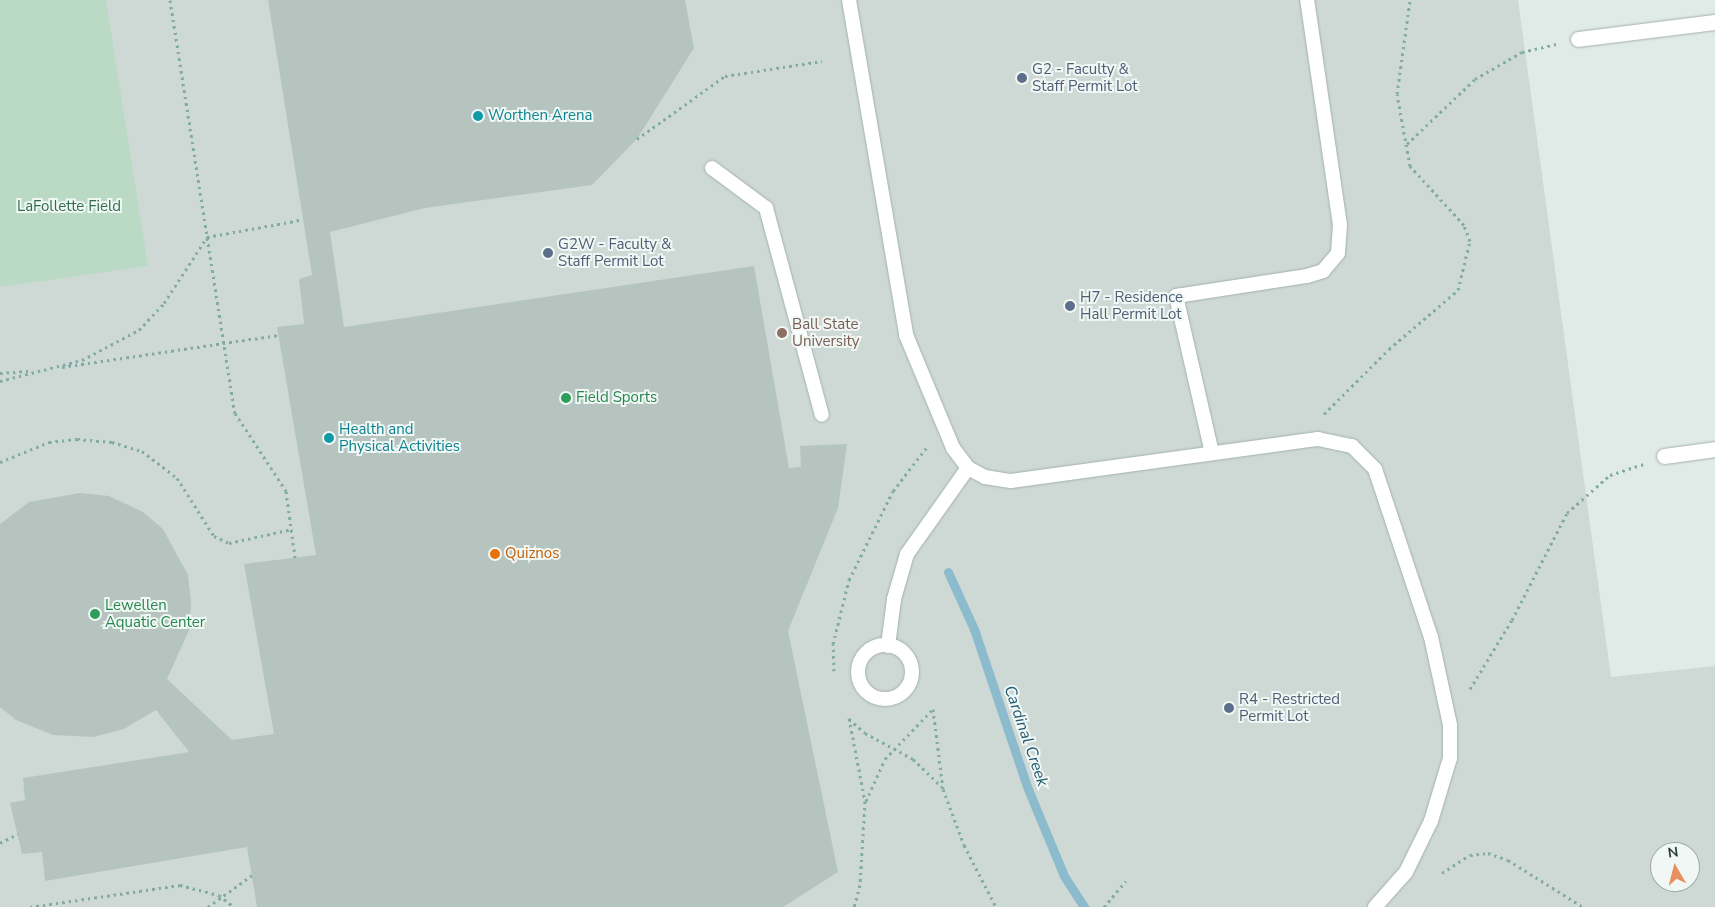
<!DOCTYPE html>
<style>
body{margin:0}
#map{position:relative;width:1715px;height:907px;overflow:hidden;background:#e0eae6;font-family:"Nunito Sans",sans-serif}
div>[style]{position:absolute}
.built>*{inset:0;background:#ced9d6}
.green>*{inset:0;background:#badac6}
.stream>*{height:9px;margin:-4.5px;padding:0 4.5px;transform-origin:4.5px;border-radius:4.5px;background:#8bbbcc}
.building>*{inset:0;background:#b6c4c0}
.path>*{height:3px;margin-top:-1.5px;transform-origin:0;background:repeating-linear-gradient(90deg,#82aba3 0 2.5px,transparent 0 6.5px)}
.roads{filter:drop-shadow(0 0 1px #a3b1ad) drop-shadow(0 0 1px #a3b1ad)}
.service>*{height:14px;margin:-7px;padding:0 7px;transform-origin:7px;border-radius:7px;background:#fff}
.service>.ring{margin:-7px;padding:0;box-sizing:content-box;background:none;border:14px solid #fff;border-radius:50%}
.minor>*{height:15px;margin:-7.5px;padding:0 7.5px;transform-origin:7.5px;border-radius:7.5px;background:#fff}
.dots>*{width:14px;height:14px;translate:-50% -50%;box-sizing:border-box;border:2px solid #f0f7f4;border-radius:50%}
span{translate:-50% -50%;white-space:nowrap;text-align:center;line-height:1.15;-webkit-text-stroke:4px #f0f7f4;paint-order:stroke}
.service-label{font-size:15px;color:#4e5e75}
.left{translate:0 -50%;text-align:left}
.culture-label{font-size:15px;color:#0d838f}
.park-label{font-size:15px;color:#2f6d4e}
.education-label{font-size:15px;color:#785e54}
.leisure-label{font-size:15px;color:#27864d}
.food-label{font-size:15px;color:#c56008}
.water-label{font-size:16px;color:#205a70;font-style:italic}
.north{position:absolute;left:1650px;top:842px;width:50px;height:50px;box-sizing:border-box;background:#f0f7f4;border:1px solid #9eaba8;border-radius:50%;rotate:352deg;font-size:14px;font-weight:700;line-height:20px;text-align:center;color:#223935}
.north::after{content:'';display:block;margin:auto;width:18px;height:22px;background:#e89060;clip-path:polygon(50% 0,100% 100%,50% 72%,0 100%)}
</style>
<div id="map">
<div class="built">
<i style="clip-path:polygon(evenodd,0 0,1518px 0,1611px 677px,1715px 666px,1715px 907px,0 907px,0 0,1660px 852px,1690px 852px,1690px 882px,1660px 882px,1660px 852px)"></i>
</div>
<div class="green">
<i style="clip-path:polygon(0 0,106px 0,148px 266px,0 287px)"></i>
</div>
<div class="stream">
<i style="left:948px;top:572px;width:63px;rotate:65.5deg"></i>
<i style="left:974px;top:629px;width:169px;rotate:71.4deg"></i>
<i style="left:1028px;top:789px;width:94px;rotate:67.5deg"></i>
<i style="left:1064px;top:876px;width:37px;rotate:57deg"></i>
</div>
<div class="building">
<i style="clip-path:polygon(268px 0,685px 0,694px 48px,637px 139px,592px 185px,425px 208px,330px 232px,344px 327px,754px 266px,789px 468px,801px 467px,800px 446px,847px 444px,838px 508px,788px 631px,838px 872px,783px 907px,257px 907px,247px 847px,45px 881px,42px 852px,22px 854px,10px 803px,25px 800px,23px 778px,189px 752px,156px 710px,124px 729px,93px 737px,53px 735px,16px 720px,0 707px,0 524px,29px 502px,80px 493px,109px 496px,143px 512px,163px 529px,188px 575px,191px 601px,190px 628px,167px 679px,232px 740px,274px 734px,244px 564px,316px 555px,277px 327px,304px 324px,299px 279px,312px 275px)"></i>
</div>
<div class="path">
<i style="left:170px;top:0;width:418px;rotate:81.1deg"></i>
<i style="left:235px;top:413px;width:93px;rotate:56.8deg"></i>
<i style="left:286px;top:491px;width:68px;rotate:82.3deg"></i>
<i style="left:637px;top:139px;width:108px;rotate:-35.6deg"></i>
<i style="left:725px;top:76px;width:98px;rotate:-8.8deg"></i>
<i style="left:1407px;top:144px;width:94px;rotate:-43.7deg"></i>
<i style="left:1475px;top:79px;width:54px;rotate:-29.9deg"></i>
<i style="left:1522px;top:52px;width:36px;rotate:-13deg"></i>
<i style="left:62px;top:367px;width:219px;rotate:-8.4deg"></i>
<i style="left:0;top:373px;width:31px;rotate:-4deg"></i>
<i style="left:0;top:381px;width:85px;rotate:-14.4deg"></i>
<i style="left:82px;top:360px;width:64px;rotate:-27.8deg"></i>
<i style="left:139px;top:330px;width:37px;rotate:-47deg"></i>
<i style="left:164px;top:303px;width:79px;rotate:-56.9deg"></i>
<i style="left:207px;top:237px;width:96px;rotate:-10.3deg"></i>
<i style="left:1324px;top:414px;width:92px;rotate:-45deg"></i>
<i style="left:1389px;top:349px;width:91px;rotate:-40.5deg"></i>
<i style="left:1458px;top:290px;width:50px;rotate:-76.2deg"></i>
<i style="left:1470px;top:241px;width:17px;rotate:-111deg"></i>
<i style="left:1464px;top:225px;width:80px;rotate:-132.5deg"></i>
<i style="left:1410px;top:166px;width:73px;rotate:-100.2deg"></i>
<i style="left:1397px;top:94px;width:95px;rotate:-82.1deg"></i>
<i style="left:0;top:462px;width:53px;rotate:-22.2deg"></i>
<i style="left:49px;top:442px;width:28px;rotate:-6deg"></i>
<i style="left:77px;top:439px;width:35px;rotate:5deg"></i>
<i style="left:112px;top:442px;width:31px;rotate:17deg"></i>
<i style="left:142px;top:451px;width:44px;rotate:37.6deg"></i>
<i style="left:177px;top:478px;width:69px;rotate:57.5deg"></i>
<i style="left:214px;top:536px;width:17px;rotate:25deg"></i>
<i style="left:229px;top:543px;width:65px;rotate:-12.5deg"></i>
<i style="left:834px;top:671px;width:27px;rotate:-92deg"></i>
<i style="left:833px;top:644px;width:66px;rotate:-76deg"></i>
<i style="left:849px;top:580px;width:99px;rotate:-63.7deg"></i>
<i style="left:893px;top:491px;width:56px;rotate:-52.3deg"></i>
<i style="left:1470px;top:689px;width:81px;rotate:-58.7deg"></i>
<i style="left:1512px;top:620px;width:120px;rotate:-62.8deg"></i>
<i style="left:1567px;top:513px;width:57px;rotate:-41.5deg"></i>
<i style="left:1610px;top:475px;width:35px;rotate:-18deg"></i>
<i style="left:933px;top:709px;width:81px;rotate:82.9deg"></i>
<i style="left:943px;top:789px;width:60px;rotate:69.4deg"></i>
<i style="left:964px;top:845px;width:70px;rotate:62.7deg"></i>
<i style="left:849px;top:718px;width:85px;rotate:79.1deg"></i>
<i style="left:865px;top:801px;width:84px;rotate:93.4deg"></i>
<i style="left:860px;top:885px;width:23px;rotate:105deg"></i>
<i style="left:849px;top:719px;width:21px;rotate:41deg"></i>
<i style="left:865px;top:733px;width:55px;rotate:28.4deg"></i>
<i style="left:913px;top:759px;width:40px;rotate:44deg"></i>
<i style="left:866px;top:801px;width:46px;rotate:-65.7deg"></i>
<i style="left:885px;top:759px;width:69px;rotate:-46.2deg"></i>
<i style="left:0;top:843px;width:20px;rotate:-27deg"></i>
<i style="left:1442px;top:873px;width:33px;rotate:-33deg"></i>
<i style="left:1470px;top:855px;width:18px;rotate:-6deg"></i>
<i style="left:1488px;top:853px;width:21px;rotate:19deg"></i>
<i style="left:1508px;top:860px;width:89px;rotate:32.1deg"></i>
<i style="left:30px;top:907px;width:152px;rotate:-8.3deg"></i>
<i style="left:180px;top:885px;width:40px;rotate:14.4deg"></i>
<i style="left:219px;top:895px;width:19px;rotate:39deg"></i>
<i style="left:208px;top:907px;width:54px;rotate:-36deg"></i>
<i style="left:1104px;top:907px;width:34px;rotate:-50deg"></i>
</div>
<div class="roads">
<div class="service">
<i style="left:849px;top:0;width:340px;rotate:80.3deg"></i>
<i style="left:906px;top:335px;width:122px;rotate:67.4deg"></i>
<i style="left:953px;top:448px;width:25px;rotate:53deg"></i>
<i style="left:968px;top:468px;width:19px;rotate:28deg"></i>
<i style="left:985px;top:477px;width:26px;rotate:9deg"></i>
<i style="left:1011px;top:481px;width:310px;rotate:-7.8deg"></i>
<i style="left:1318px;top:439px;width:35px;rotate:12deg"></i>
<i style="left:1352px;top:446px;width:33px;rotate:45deg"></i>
<i style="left:1375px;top:469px;width:177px;rotate:71.6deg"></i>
<i style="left:1431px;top:637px;width:90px;rotate:77.8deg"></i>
<i style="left:1450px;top:725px;width:33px;rotate:90deg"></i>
<i style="left:1450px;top:758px;width:66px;rotate:106.8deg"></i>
<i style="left:1431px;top:821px;width:57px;rotate:116.1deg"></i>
<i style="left:1406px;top:872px;width:47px;rotate:131.5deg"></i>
<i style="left:712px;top:168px;width:67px;rotate:36.5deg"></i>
<i style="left:766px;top:208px;width:214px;rotate:74.9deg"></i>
<i style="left:1212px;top:453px;width:161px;rotate:-102.9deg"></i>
<i style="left:1176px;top:296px;width:133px;rotate:-8.7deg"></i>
<i style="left:1307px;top:276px;width:17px;rotate:-17deg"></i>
<i style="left:1323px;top:271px;width:23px;rotate:-50deg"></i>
<i style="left:1338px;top:253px;width:28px;rotate:-86deg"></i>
<i style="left:1340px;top:225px;width:227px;rotate:-98.3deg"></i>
<i class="ring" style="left:858px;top:645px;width:40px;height:40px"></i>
<i style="left:888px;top:646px;width:47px;rotate:-82.7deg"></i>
<i style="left:894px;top:599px;width:47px;rotate:-73.9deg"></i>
<i style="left:907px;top:554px;width:105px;rotate:-54.7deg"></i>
</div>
<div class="minor">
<i style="left:1578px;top:39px;width:138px;rotate:-7.1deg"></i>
<i style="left:1664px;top:456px;width:51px;rotate:-7.8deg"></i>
</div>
</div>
<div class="dots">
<i style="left:1022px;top:78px;background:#5c6f8a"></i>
<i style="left:478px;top:116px;background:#0f9aa8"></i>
<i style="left:548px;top:253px;background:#5c6f8a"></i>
<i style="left:1070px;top:306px;background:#5c6f8a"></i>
<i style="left:782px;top:333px;background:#8d6e63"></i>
<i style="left:566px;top:398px;background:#2e9e5b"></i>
<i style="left:329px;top:438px;background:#0f9aa8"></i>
<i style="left:495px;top:554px;background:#e8710a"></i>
<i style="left:95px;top:614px;background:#2e9e5b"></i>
<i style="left:1229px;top:708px;background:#5c6f8a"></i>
</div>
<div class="service-label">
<span class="left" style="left:1032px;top:78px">G2 - Faculty &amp;<br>Staff Permit Lot</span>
<span class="left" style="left:558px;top:253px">G2W - Faculty &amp;<br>Staff Permit Lot</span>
<span class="left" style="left:1080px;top:306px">H7 - Residence<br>Hall Permit Lot</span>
<span class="left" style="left:1239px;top:708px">R4 - Restricted<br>Permit Lot</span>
</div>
<div class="culture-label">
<span class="left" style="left:488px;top:116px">Worthen Arena</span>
<span class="left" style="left:339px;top:438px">Health and<br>Physical Activities</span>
</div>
<div class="park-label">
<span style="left:69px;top:207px">LaFollette Field</span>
</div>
<div class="education-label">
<span class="left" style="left:792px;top:333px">Ball State<br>University</span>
</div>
<div class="leisure-label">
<span class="left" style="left:576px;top:398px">Field Sports</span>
<span class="left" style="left:105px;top:614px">Lewellen<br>Aquatic Center</span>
</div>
<div class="food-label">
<span class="left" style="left:505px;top:554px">Quiznos</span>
</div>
<div class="water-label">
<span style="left:1026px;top:736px;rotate:71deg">Cardinal Creek</span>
</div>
<div class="north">N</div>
</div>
